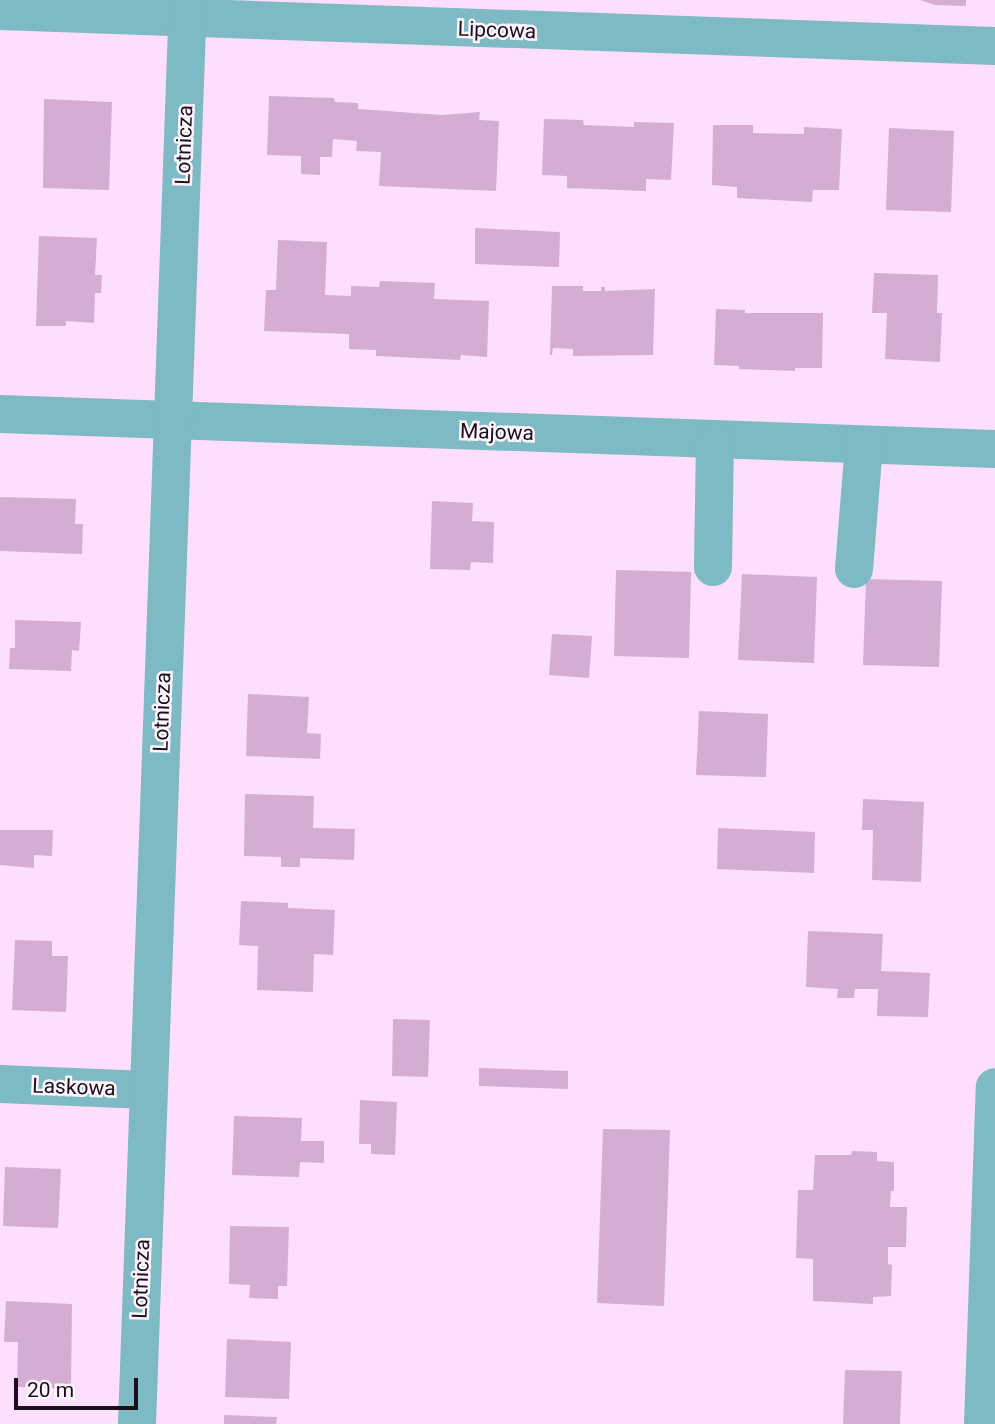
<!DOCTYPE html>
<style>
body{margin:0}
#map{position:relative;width:995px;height:1424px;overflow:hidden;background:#fddefc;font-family:Roboto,sans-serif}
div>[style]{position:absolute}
.building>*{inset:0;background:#d4aed2}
.minor>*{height:38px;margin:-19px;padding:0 19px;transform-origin:19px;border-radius:19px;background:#7dbac3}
span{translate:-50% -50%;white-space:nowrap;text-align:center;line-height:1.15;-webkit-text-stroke:5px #fcf4fc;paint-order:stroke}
.street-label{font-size:21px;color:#1c0f1c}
.scale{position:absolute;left:14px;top:1378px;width:124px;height:32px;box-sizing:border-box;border:4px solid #1c0f1c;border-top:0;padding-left:9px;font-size:21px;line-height:24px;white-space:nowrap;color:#1c0f1c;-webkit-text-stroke:5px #fcf4fc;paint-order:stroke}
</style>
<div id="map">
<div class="building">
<i style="clip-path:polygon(920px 0,966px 0,966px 6px,935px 5px)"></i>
<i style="clip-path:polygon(269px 96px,334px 98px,335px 102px,358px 103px,358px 109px,442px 115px,480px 112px,479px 120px,499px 121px,496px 191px,379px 186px,381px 152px,356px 151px,357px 141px,333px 139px,332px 157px,320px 157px,320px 175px,301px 174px,301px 156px,267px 155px)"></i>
<i style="clip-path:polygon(44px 99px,112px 102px,109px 190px,43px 188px)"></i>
<i style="clip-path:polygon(544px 119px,583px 120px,584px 125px,634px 127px,634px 122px,674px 123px,671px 180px,646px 179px,646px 191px,567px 188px,567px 176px,542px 175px)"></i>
<i style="clip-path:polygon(713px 125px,753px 125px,753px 133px,804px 134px,804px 127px,842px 129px,839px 190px,813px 190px,812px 202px,774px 200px,737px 198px,737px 187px,712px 185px)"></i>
<i style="clip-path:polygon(889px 128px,954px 131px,951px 212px,886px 210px)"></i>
<i style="clip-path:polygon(475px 228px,560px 232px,559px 267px,475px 264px)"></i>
<i style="clip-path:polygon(39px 236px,97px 238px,95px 275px,102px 275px,101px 293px,95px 293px,94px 323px,66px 321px,66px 326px,36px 326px)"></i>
<i style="clip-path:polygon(278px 240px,327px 242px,325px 295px,351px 296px,351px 286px,379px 287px,380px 281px,435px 283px,434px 299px,489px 301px,487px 357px,461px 355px,460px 360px,376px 356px,376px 350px,349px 349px,349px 334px,264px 331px,266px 290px,276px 290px)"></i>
<i style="clip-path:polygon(874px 273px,938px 275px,937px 313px,942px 313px,940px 362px,885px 359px,887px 313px,872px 313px)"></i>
<i style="clip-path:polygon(552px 286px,583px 286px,583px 291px,601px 291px,601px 287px,605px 287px,605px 291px,655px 289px,653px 355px,573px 356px,573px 349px,553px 348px,552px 355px,550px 355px)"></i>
<i style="clip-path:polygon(716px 309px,745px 310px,745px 313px,823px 313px,822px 368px,795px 368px,795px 371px,739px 369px,739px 366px,714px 365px)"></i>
<i style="clip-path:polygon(0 497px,76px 499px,75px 524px,83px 524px,82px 554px,0 551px)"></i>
<i style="clip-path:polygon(432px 501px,473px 503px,472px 521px,494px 522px,493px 563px,471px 562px,470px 570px,430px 569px)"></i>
<i style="clip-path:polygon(616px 570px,691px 572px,689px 658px,614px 656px)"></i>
<i style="clip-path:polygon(742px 574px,817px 577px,814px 663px,738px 660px)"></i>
<i style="clip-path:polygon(866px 579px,942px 581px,939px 667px,863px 665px)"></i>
<i style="clip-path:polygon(15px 620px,81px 622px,79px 651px,72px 650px,71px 671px,9px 669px,10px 648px,15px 648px)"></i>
<i style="clip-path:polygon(552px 634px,592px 636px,589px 678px,549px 675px)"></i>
<i style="clip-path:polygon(248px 694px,309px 697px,307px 733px,321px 734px,320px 759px,246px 756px)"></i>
<i style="clip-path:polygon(699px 711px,768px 714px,766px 777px,696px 775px)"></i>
<i style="clip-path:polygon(245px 794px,314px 796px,313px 828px,355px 829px,354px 860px,300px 858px,300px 867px,281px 867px,281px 857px,244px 856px)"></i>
<i style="clip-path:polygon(863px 799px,924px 802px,921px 882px,872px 880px,873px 830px,862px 830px)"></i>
<i style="clip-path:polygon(718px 828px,815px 832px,814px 873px,717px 869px)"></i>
<i style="clip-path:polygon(0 830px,53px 830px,52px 856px,34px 855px,34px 868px,0 865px)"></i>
<i style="clip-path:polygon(241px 901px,288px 903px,288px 908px,335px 910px,333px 955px,314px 954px,313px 992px,257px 990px,258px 946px,239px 945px)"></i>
<i style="clip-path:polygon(808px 931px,883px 934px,881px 971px,930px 973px,928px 1017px,877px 1016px,878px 989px,855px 989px,854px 998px,837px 998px,838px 989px,806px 987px)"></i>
<i style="clip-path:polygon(15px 940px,52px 941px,52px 956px,68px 956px,66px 1012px,12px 1010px)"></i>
<i style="clip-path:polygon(393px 1019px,430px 1020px,428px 1077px,392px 1076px)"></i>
<i style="clip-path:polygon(479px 1068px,568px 1071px,568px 1089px,479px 1086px)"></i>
<i style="clip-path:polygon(360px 1100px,397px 1102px,395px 1155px,371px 1154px,371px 1144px,359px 1144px)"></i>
<i style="clip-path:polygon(234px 1116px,302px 1118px,301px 1141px,324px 1141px,324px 1163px,300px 1162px,299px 1177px,232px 1175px)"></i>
<i style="clip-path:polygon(603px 1129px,670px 1130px,664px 1306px,597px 1303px)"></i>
<i style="clip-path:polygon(852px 1151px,877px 1152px,877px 1161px,894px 1162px,894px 1191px,891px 1191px,890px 1207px,907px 1207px,906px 1247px,888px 1247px,888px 1264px,892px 1265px,891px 1296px,873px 1297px,873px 1304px,813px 1301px,813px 1259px,796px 1258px,798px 1190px,813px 1190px,815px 1155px,851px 1155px)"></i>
<i style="clip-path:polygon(5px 1167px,61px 1169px,58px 1228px,3px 1226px)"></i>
<i style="clip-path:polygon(230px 1226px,289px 1227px,287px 1286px,278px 1286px,278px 1299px,249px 1298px,250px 1285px,229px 1284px)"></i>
<i style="clip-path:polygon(6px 1301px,72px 1304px,71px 1389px,17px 1387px,18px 1342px,4px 1342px)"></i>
<i style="clip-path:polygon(227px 1339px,291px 1342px,289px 1399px,225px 1397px)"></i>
<i style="clip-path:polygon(845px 1370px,902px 1371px,900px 1424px,843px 1424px)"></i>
<i style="clip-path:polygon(224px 1415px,277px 1417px,276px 1424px,224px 1424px)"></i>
</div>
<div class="minor">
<i style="left:0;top:11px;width:996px;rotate:2.01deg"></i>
<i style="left:0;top:414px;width:996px;rotate:2.01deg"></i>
<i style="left:713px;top:567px;width:127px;rotate:-89.1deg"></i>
<i style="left:854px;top:569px;width:124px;rotate:-85.4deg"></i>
<i style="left:0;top:1084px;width:147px;rotate:2.3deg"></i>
<i style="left:137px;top:1424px;width:1425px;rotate:-87.95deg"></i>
<i style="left:983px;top:1424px;width:337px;rotate:-88deg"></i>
</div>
<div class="street-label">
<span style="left:497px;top:30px;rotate:2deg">Lipcowa</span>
<span style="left:184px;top:145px;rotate:-88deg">Lotnicza</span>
<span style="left:497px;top:432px;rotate:2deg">Majowa</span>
<span style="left:162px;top:712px;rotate:-88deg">Lotnicza</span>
<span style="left:74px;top:1087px;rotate:2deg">Laskowa</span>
<span style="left:141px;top:1279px;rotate:-88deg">Lotnicza</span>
</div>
<div class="scale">20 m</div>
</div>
